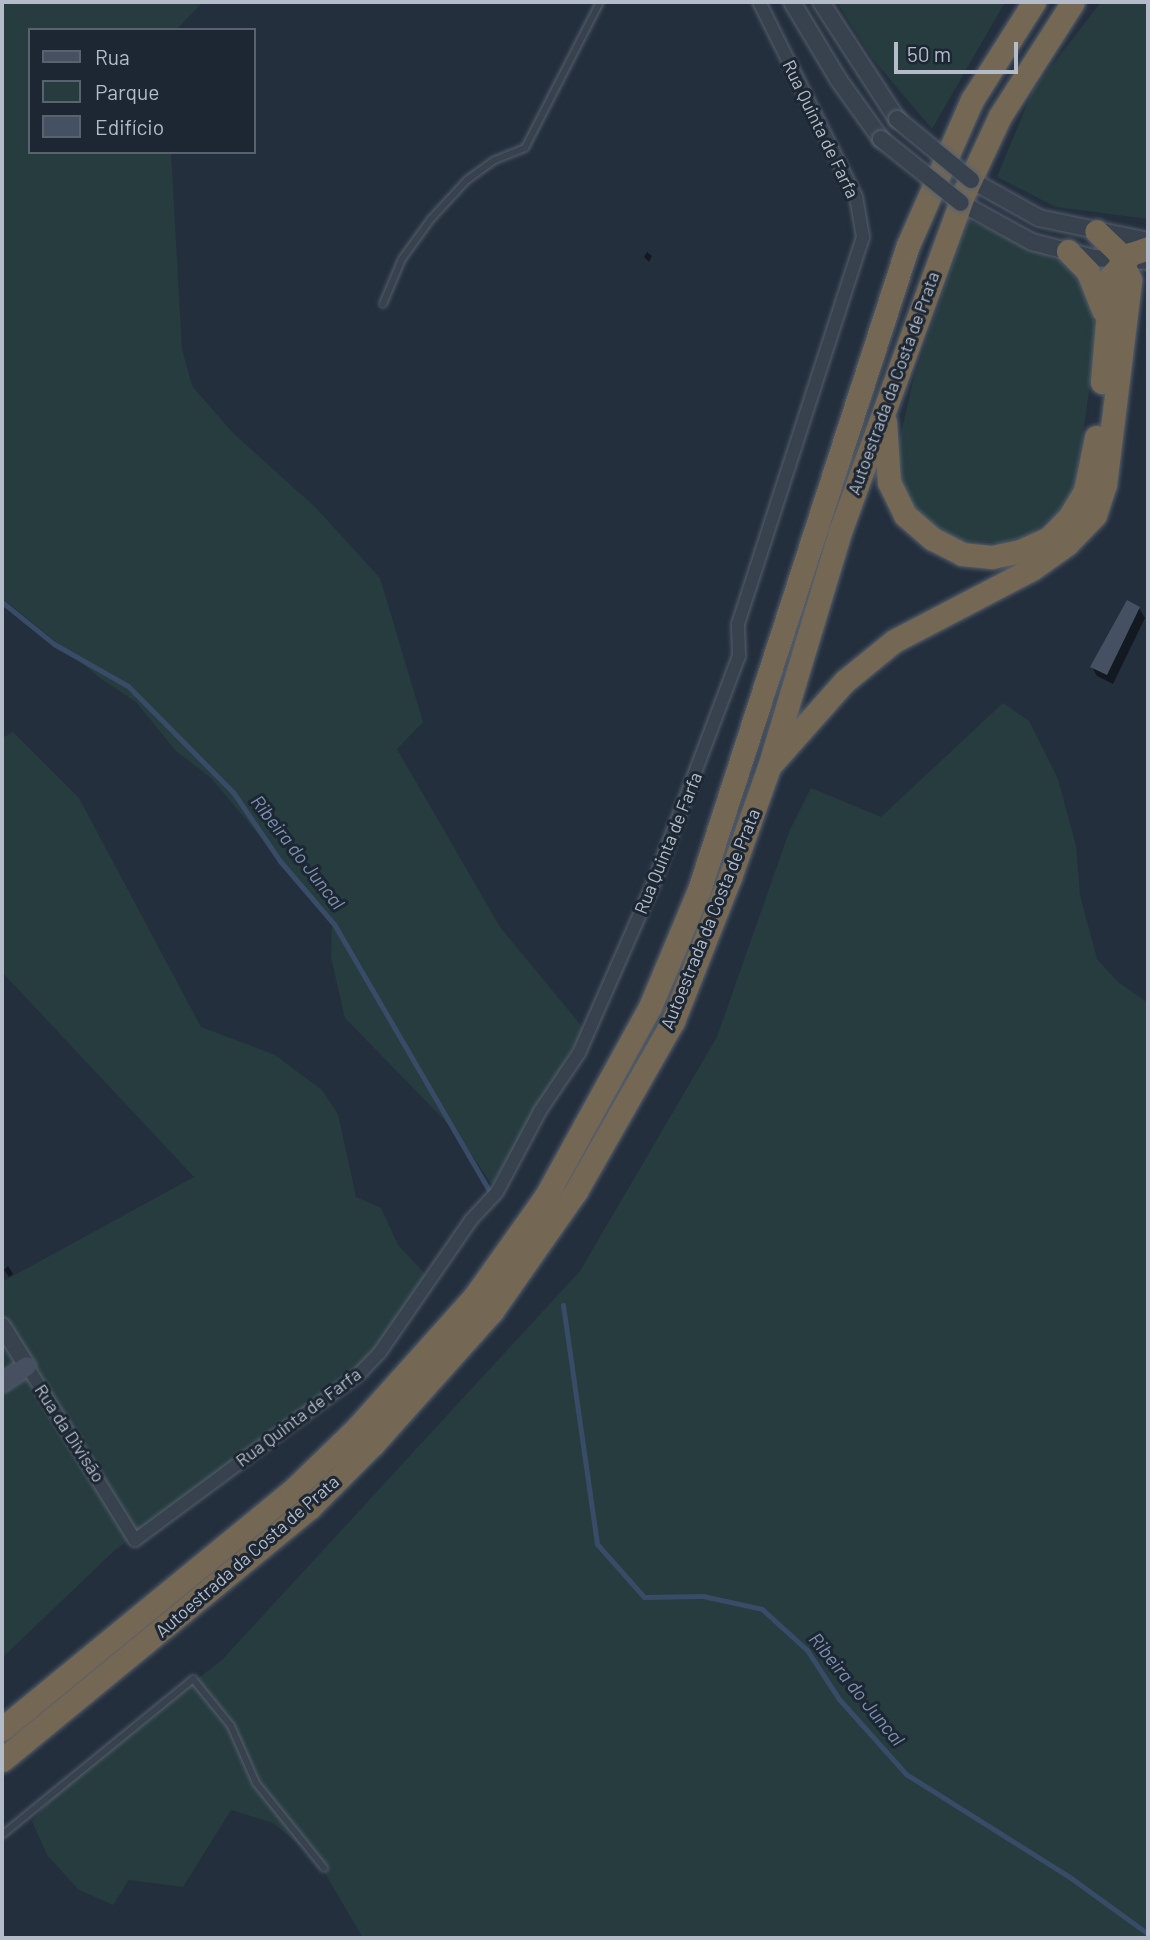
<!DOCTYPE html>
<meta charset="utf-8">
<style>
body{margin:0}
#map{position:relative;width:1150px;height:1940px;overflow:hidden;background:#242f3e;font-family:Barlow,sans-serif}
div>[style]{position:absolute}
.green>*{inset:0;background:#263c3f}
.shadow>*{inset:0;background:#0007}
.stream>*{height:5px;margin:-2.5px;padding:0 2.5px;transform-origin:2.5px;border-radius:2.5px;background:#394c67}
.building>*{inset:0;background:#455162}
.roads{filter:drop-shadow(0 0 2px #565f6c) drop-shadow(0 0 2px #565f6c)}
.service>*{height:6px;margin:-3px;padding:0 3px;transform-origin:3px;border-radius:3px;background:#38414e}
.minor>*{height:12px;margin:-6px;padding:0 6px;transform-origin:6px;border-radius:6px;background:#38414e}
.tertiary>*{height:16px;margin:-8px;padding:0 8px;transform-origin:8px;border-radius:8px;background:#38414e}
.secondary>*{height:18px;margin:-9px;padding:0 9px;transform-origin:9px;border-radius:9px;background:#465061}
.motorway>*{height:23px;margin:-11.5px;padding:0 11.5px;transform-origin:11.5px;border-radius:11.5px;background:#746855}
.bridges{filter:drop-shadow(0 0 2px #565f6c) drop-shadow(0 0 2px #565f6c)}
.tertiary-bridge>*{height:16px;margin:-8px;padding:0 8px;transform-origin:8px;border-radius:8px;background:#38414e}
span{translate:-50% -50%;white-space:nowrap;text-align:center;line-height:1.15;-webkit-text-stroke:6px #1d2633;paint-order:stroke}
.street-label{font-size:18px;color:#b4bcc9}
.water-label{font-size:19px;color:#7c92b1;font-style:italic}
.frame{position:absolute;inset:0;border:4px solid #b4bcc9;pointer-events:none}
.legend{position:absolute;left:28px;top:28px;width:228px;height:126px;box-sizing:border-box;background:#1d2633;border:2px solid #59626f;margin:0;padding:9px 12px;list-style:none;font-size:21px;color:#b4bcc9}
.legend li{display:flex;align-items:center;gap:14px;height:35px}
.legend b{width:35px;border:2px solid #59626f}
.scale{position:absolute;left:894px;top:42px;width:124px;height:32px;box-sizing:border-box;border:4px solid #b4bcc9;border-top:0;padding-left:9px;font-size:21px;line-height:24px;white-space:nowrap;color:#b4bcc9;-webkit-text-stroke:5px #1d2633;paint-order:stroke}
</style>
<div id="map">
<div class="green">
<i style="clip-path:polygon(2px 2px,203px 2px,176px 30px,30px 30px,30px 152px,171px 152px,182px 349px,192px 386px,233px 433px,315px 507px,380px 578px,423px 722px,397px 749px,500px 927px,584px 1029px,492px 1185px,457px 1133px,345px 1018px,331px 958px,332px 922px,211px 778px,176px 751px,136px 702px,100px 678px,2px 598px)"></i>
<i style="clip-path:polygon(837px 2px,1005px 2px,932px 129px,872px 58px)"></i>
<i style="clip-path:polygon(1101px 2px,1148px 2px,1148px 219px,1056px 207px,997px 177px,1033px 90px)"></i>
<i style="clip-path:polygon(968px 220px,1060px 261px,1081px 284px,1098px 331px,1075px 487px,1058px 512px,1030px 535px,1003px 543px,953px 540px,929px 525px,912px 505px,900px 477px,898px 446px,914px 377px)"></i>
<i style="clip-path:polygon(1003px 703px,1029px 721px,1058px 779px,1076px 846px,1080px 895px,1097px 959px,1118px 982px,1148px 1003px,1148px 1938px,363px 1938px,316px 1858px,273px 1823px,231px 1810px,183px 1887px,129px 1880px,113px 1905px,79px 1890px,47px 1855px,32px 1821px,67px 1780px,222px 1660px,580px 1271px,717px 1037px,789px 832px,811px 788px,881px 817px)"></i>
<i style="clip-path:polygon(13px 732px,79px 798px,201px 1027px,275px 1055px,322px 1090px,338px 1114px,356px 1197px,381px 1208px,398px 1245px,427px 1276px,370px 1356px,224px 1472px,115px 1550px,2px 1658px,2px 1282px,194px 1177px,2px 972px,2px 738px)"></i>
</div>
<div class="shadow">
<i style="clip-path:polygon(647px 252px,652px 256px,649px 262px,644px 257px)"></i>
<i style="clip-path:polygon(1139px 608px,1145px 618px,1113px 684px,1097px 676px,1092px 667px)"></i>
<i style="clip-path:polygon(8px 1266px,13px 1274px,9px 1277px,4px 1270px)"></i>
</div>
<div class="stream">
<i style="left:2px;top:602px;width:67px;rotate:38.9deg"></i>
<i style="left:54px;top:644px;width:85px;rotate:29.6deg"></i>
<i style="left:128px;top:686px;width:149px;rotate:45.3deg"></i>
<i style="left:233px;top:792px;width:83px;rotate:55.7deg"></i>
<i style="left:280px;top:861px;width:83px;rotate:49.4deg"></i>
<i style="left:334px;top:924px;width:310px;rotate:59.8deg"></i>
<i style="left:563px;top:1305px;width:241px;rotate:81.9deg"></i>
<i style="left:597px;top:1544px;width:71px;rotate:48.4deg"></i>
<i style="left:644px;top:1597px;width:59px;rotate:-1deg"></i>
<i style="left:703px;top:1596px;width:60px;rotate:12.4deg"></i>
<i style="left:762px;top:1609px;width:61px;rotate:42.3deg"></i>
<i style="left:807px;top:1650px;width:59px;rotate:56.9deg"></i>
<i style="left:839px;top:1699px;width:101px;rotate:48.2deg"></i>
<i style="left:906px;top:1774px;width:195px;rotate:32.2deg"></i>
<i style="left:1071px;top:1878px;width:95px;rotate:36deg"></i>
</div>
<div class="building">
<i style="clip-path:polygon(1127px 600px,1140px 607px,1107px 675px,1090px 667px)"></i>
</div>
<div class="roads">
<div class="service">
<i style="left:383px;top:304px;width:49px;rotate:-67.1deg"></i>
<i style="left:402px;top:259px;width:49px;rotate:-54.1deg"></i>
<i style="left:431px;top:219px;width:53px;rotate:-47.3deg"></i>
<i style="left:467px;top:180px;width:34px;rotate:-36deg"></i>
<i style="left:495px;top:160px;width:32px;rotate:-22deg"></i>
<i style="left:525px;top:148px;width:164px;rotate:-62.8deg"></i>
<i style="left:2px;top:1835px;width:247px;rotate:-39.2deg"></i>
<i style="left:193px;top:1679px;width:60px;rotate:51deg"></i>
<i style="left:231px;top:1726px;width:62px;rotate:66.3deg"></i>
<i style="left:256px;top:1783px;width:109px;rotate:51.3deg"></i>
</div>
<div class="minor">
<i style="left:27px;top:1366px;width:205px;rotate:58.2deg"></i>
<i style="left:135px;top:1540px;width:279px;rotate:-36.5deg"></i>
<i style="left:359px;top:1374px;width:30px;rotate:-46deg"></i>
<i style="left:380px;top:1352px;width:160px;rotate:-55.4deg"></i>
<i style="left:471px;top:1220px;width:38px;rotate:-47deg"></i>
<i style="left:497px;top:1192px;width:92px;rotate:-62deg"></i>
<i style="left:540px;top:1111px;width:70px;rotate:-56.1deg"></i>
<i style="left:579px;top:1053px;width:181px;rotate:-66.3deg"></i>
<i style="left:652px;top:887px;width:247px;rotate:-69.4deg"></i>
<i style="left:739px;top:656px;width:32px;rotate:-92deg"></i>
<i style="left:738px;top:624px;width:407px;rotate:-72.1deg"></i>
<i style="left:863px;top:237px;width:41px;rotate:-99.9deg"></i>
<i style="left:856px;top:197px;width:218px;rotate:-116.4deg"></i>
</div>
<div class="tertiary">
<i style="left:792px;top:2px;width:90px;rotate:59.1deg"></i>
<i style="left:838px;top:79px;width:74px;rotate:54.4deg"></i>
<i style="left:821px;top:2px;width:140px;rotate:57deg"></i>
<i style="left:971px;top:180px;width:78px;rotate:29.2deg"></i>
<i style="left:1039px;top:218px;width:111px;rotate:11.9deg"></i>
<i style="left:961px;top:203px;width:81px;rotate:28.8deg"></i>
<i style="left:1032px;top:242px;width:64px;rotate:14.5deg"></i>
<i style="left:1094px;top:258px;width:54px;rotate:3.2deg"></i>
<i style="left:2px;top:1326px;width:47px;rotate:58deg"></i>
</div>
<div class="secondary">
<i style="left:2px;top:1383px;width:30px;rotate:-34deg"></i>
</div>
<div class="motorway">
<i style="left:1068px;top:251px;width:29px;rotate:46deg"></i>
<i style="left:1088px;top:272px;width:41px;rotate:68.5deg"></i>
<i style="left:1102px;top:382px;width:106px;rotate:-85.1deg"></i>
<i style="left:1111px;top:276px;width:30px;rotate:-48deg"></i>
<i style="left:1131px;top:254px;width:18px;rotate:-19deg"></i>
<i style="left:885px;top:422px;width:60px;rotate:86.2deg"></i>
<i style="left:889px;top:482px;width:37px;rotate:64deg"></i>
<i style="left:905px;top:515px;width:37px;rotate:41deg"></i>
<i style="left:933px;top:539px;width:33px;rotate:27deg"></i>
<i style="left:962px;top:554px;width:30px;rotate:6deg"></i>
<i style="left:992px;top:557px;width:29px;rotate:-12deg"></i>
<i style="left:1020px;top:551px;width:32px;rotate:-24deg"></i>
<i style="left:1049px;top:538px;width:30px;rotate:-46deg"></i>
<i style="left:1070px;top:516px;width:29px;rotate:-59deg"></i>
<i style="left:1085px;top:491px;width:55px;rotate:-78.5deg"></i>
<i style="left:773px;top:762px;width:108px;rotate:-48.4deg"></i>
<i style="left:845px;top:681px;width:63px;rotate:-39.2deg"></i>
<i style="left:894px;top:641px;width:156px;rotate:-27.6deg"></i>
<i style="left:1032px;top:569px;width:43px;rotate:-35.5deg"></i>
<i style="left:1067px;top:544px;width:40px;rotate:-46deg"></i>
<i style="left:1095px;top:515px;width:32px;rotate:-72deg"></i>
<i style="left:1105px;top:485px;width:207px;rotate:-83deg"></i>
<i style="left:1130px;top:280px;width:30px;rotate:-113deg"></i>
<i style="left:1118px;top:252px;width:30px;rotate:-136deg"></i>
<i style="left:2px;top:1729px;width:374px;rotate:-39.4deg"></i>
<i style="left:291px;top:1492px;width:92px;rotate:-44.1deg"></i>
<i style="left:357px;top:1428px;width:177px;rotate:-48.2deg"></i>
<i style="left:475px;top:1296px;width:123px;rotate:-54.6deg"></i>
<i style="left:546px;top:1196px;width:216px;rotate:-61.2deg"></i>
<i style="left:650px;top:1007px;width:127px;rotate:-67.3deg"></i>
<i style="left:699px;top:890px;width:678px;rotate:-72.05deg"></i>
<i style="left:908px;top:245px;width:158px;rotate:-66.2deg"></i>
<i style="left:972px;top:100px;width:116px;rotate:-57.7deg"></i>
<i style="left:2px;top:1760px;width:399px;rotate:-39.4deg"></i>
<i style="left:310px;top:1507px;width:89px;rotate:-45deg"></i>
<i style="left:373px;top:1444px;width:178px;rotate:-48.2deg"></i>
<i style="left:492px;top:1311px;width:146px;rotate:-55deg"></i>
<i style="left:576px;top:1191px;width:196px;rotate:-60.3deg"></i>
<i style="left:673px;top:1021px;width:155px;rotate:-68.4deg"></i>
<i style="left:730px;top:877px;width:117px;rotate:-70.5deg"></i>
<i style="left:769px;top:767px;width:249px;rotate:-73.2deg"></i>
<i style="left:841px;top:529px;width:360px;rotate:-69.9deg"></i>
<i style="left:965px;top:191px;width:83px;rotate:-65deg"></i>
<i style="left:1000px;top:116px;width:135px;rotate:-57.4deg"></i>
</div>
</div>
<div class="bridges">
<div class="tertiary-bridge">
<i style="left:897px;top:119px;width:96px;rotate:39.5deg"></i>
<i style="left:881px;top:139px;width:102px;rotate:38.7deg"></i>
</div>
</div>
<div class="street-label">
<span style="left:821px;top:129px;rotate:64deg">Rua Quinta de Farfa</span>
<span style="left:893px;top:383px;rotate:-70deg">Autoestrada da Costa de Prata</span>
<span style="left:668px;top:843px;rotate:-68deg">Rua Quinta de Farfa</span>
<span style="left:710px;top:919px;rotate:-68deg">Autoestrada da Costa de Prata</span>
<span style="left:298px;top:1417px;rotate:-37deg">Rua Quinta de Farfa</span>
<span style="left:70px;top:1433px;rotate:57deg">Rua da Divisão</span>
<span style="left:247px;top:1556px;rotate:-41deg">Autoestrada da Costa de Prata</span>
</div>
<div class="water-label">
<span style="left:298px;top:852px;rotate:52deg">Ribeira do Juncal</span>
<span style="left:857px;top:1689px;rotate:51deg">Ribeira do Juncal</span>
</div>
<div class="frame"></div>
<ul class="legend">
<li><b style="height:9px;background:#465061"></b>Rua</li>
<li><b style="height:19px;background:#263c3f"></b>Parque</li>
<li><b style="height:19px;background:#455162"></b>Edifício</li>
</ul>
<div class="scale">50 m</div>
</div>
